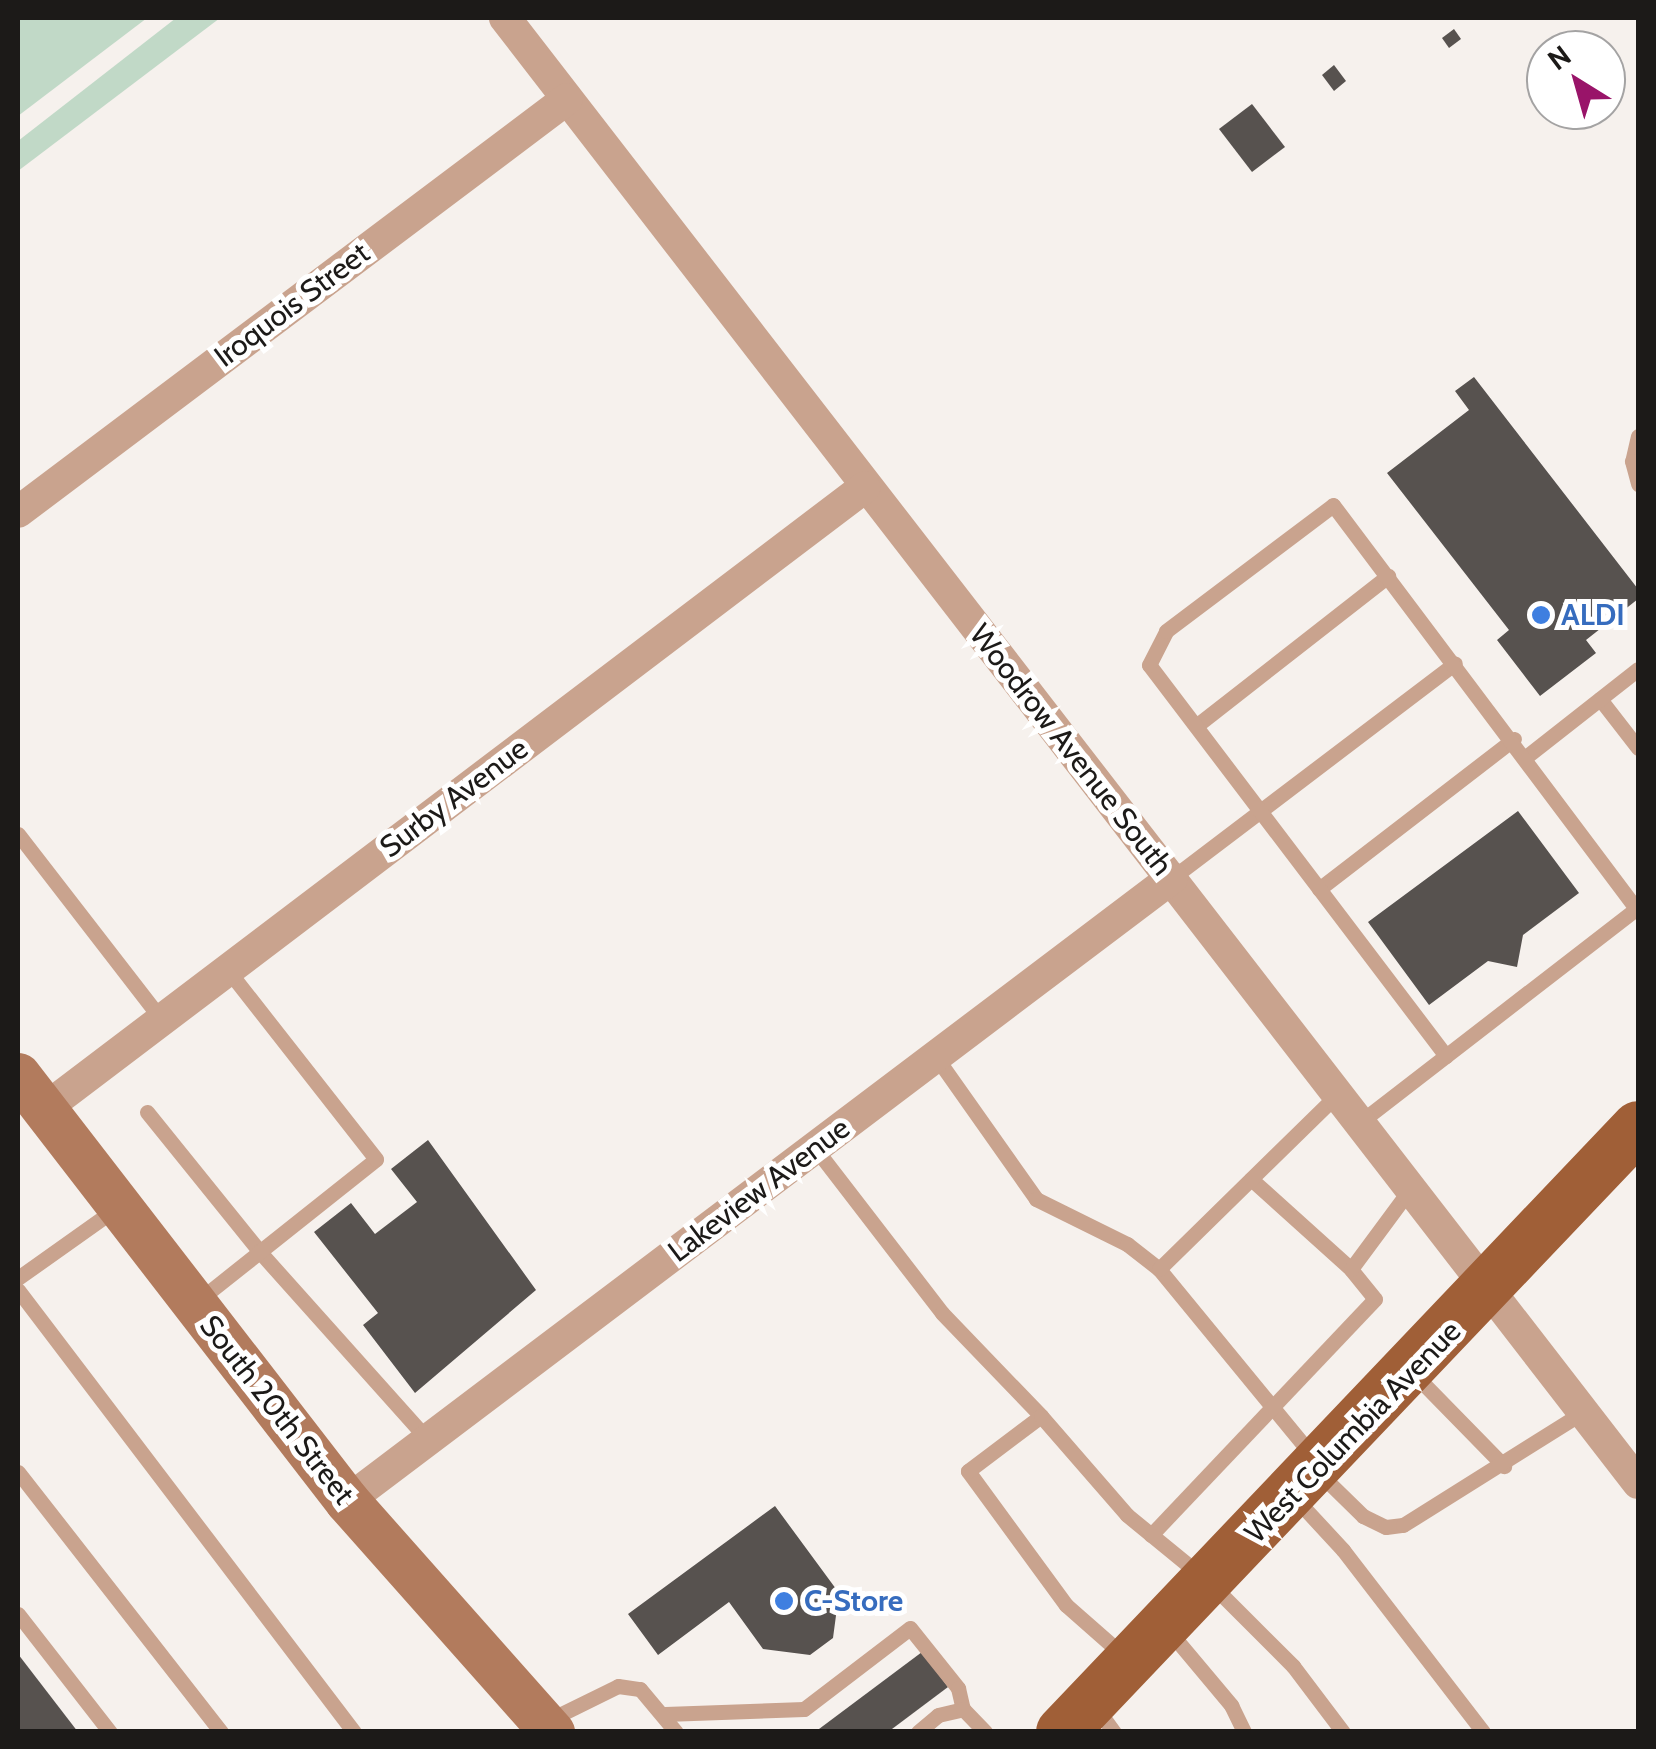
<!DOCTYPE html>
<style>
body{margin:0}
#map{position:relative;width:1656px;height:1749px;overflow:hidden;background:#f6f1ed;font-family:Cabin,sans-serif}
div>[style]{position:absolute}
.green>*{inset:0;background:#c1d9c7}
.building>*{inset:0;background:#57524f}
.lane>*{height:15px;margin:-7.5px;padding:0 7.5px;transform-origin:7.5px;border-radius:7.5px;background:#c9a38e}
.street>*{height:32px;margin:-16px;padding:0 16px;transform-origin:16px;border-radius:16px;background:#c9a38e}
.secondary>*{height:45px;margin:-22.5px;padding:0 22.5px;transform-origin:22.5px;border-radius:22.5px;background:#b27b5d}
.primary>*{height:52px;margin:-26px;padding:0 26px;transform-origin:26px;border-radius:26px;background:#a05f37}
.dots>*{width:28px;height:28px;translate:-50% -50%;box-sizing:border-box;border:5px solid #fff;border-radius:50%}
span{translate:-50% -50%;white-space:nowrap;text-align:center;line-height:1.15;-webkit-text-stroke:10px #fff;paint-order:stroke}
.street-label{font-size:30px;color:#1c1a18}
.shop-label{font-size:30px;color:#366cbe;font-weight:700}
.left{translate:0 -50%;text-align:left}
.frame{position:absolute;inset:0;border:20px solid #1c1a18;pointer-events:none}
.north{position:absolute;left:1526px;top:30px;width:100px;height:100px;box-sizing:border-box;background:#fff;border:2px solid #a4a3a3;border-radius:50%;rotate:323deg;font-size:28px;font-weight:700;line-height:40px;text-align:center;color:#1c1a18}
.north::after{content:'';display:block;margin:auto;width:35px;height:45px;background:#991469;clip-path:polygon(50% 0,100% 100%,50% 72%,0 100%)}
</style>
<div id="map">
<div class="green">
<i style="clip-path:polygon(18px 18px,147px 18px,18px 116px)"></i>
<i style="clip-path:polygon(176px 18px,220px 18px,18px 171px,18px 141px)"></i>
</div>
<div class="building">
<i style="clip-path:polygon(1454px 29px,1461px 39px,1449px 48px,1442px 38px)"></i>
<i style="clip-path:polygon(1334px 65px,1346px 81px,1334px 91px,1322px 75px)"></i>
<i style="clip-path:polygon(1252px 104px,1285px 147px,1252px 172px,1219px 129px)"></i>
<i style="clip-path:polygon(1474px 377px,1638px 589px,1638px 599px,1586px 640px,1596px 653px,1540px 696px,1497px 640px,1509px 630px,1387px 473px,1469px 410px,1455px 391px)"></i>
<i style="clip-path:polygon(1518px 811px,1579px 893px,1523px 935px,1517px 967px,1488px 961px,1429px 1005px,1368px 922px)"></i>
<i style="clip-path:polygon(428px 1140px,536px 1290px,415px 1393px,363px 1325px,378px 1313px,314px 1232px,351px 1203px,375px 1234px,417px 1202px,391px 1169px)"></i>
<i style="clip-path:polygon(775px 1506px,839px 1593px,833px 1638px,810px 1655px,763px 1649px,729px 1602px,658px 1655px,628px 1614px)"></i>
<i style="clip-path:polygon(922px 1652px,948px 1687px,888px 1732px,815px 1732px)"></i>
<i style="clip-path:polygon(18px 1654px,78px 1732px,18px 1732px)"></i>
</div>
<div class="lane">
<i style="left:1638px;top:436px;width:26px;rotate:103deg"></i>
<i style="left:1632px;top:461px;width:24px;rotate:75deg"></i>
<i style="left:1600px;top:699px;width:62px;rotate:52.2deg"></i>
<i style="left:1196px;top:726px;width:244px;rotate:-38deg"></i>
<i style="left:1527px;top:756px;width:141px;rotate:-38.1deg"></i>
<i style="left:18px;top:834px;width:235px;rotate:52.3deg"></i>
<i style="left:1172px;top:878px;width:355px;rotate:-37.2deg"></i>
<i style="left:1319px;top:889px;width:246px;rotate:-37.6deg"></i>
<i style="left:1446px;top:1056px;width:491px;rotate:-127.2deg"></i>
<i style="left:1149px;top:665px;width:38px;rotate:-63deg"></i>
<i style="left:1166px;top:631px;width:209px;rotate:-37deg"></i>
<i style="left:1333px;top:505px;width:508px;rotate:53.08deg"></i>
<i style="left:936px;top:1057px;width:174px;rotate:54.8deg"></i>
<i style="left:1036px;top:1199px;width:102px;rotate:26.3deg"></i>
<i style="left:1127px;top:1244px;width:41px;rotate:38deg"></i>
<i style="left:1159px;top:1269px;width:244px;rotate:50.6deg"></i>
<i style="left:147px;top:1112px;width:179px;rotate:51.1deg"></i>
<i style="left:259px;top:1251px;width:254px;rotate:48.2deg"></i>
<i style="left:1359px;top:1123px;width:353px;rotate:-37.7deg"></i>
<i style="left:815px;top:1148px;width:208px;rotate:52.4deg"></i>
<i style="left:942px;top:1313px;width:143px;rotate:46.1deg"></i>
<i style="left:1251px;top:1179px;width:135px;rotate:42deg"></i>
<i style="left:1159px;top:1269px;width:250px;rotate:-44.4deg"></i>
<i style="left:18px;top:1278px;width:119px;rotate:-35.4deg"></i>
<i style="left:18px;top:1290px;width:555px;rotate:52.76deg"></i>
<i style="left:199px;top:1300px;width:226px;rotate:-38.5deg"></i>
<i style="left:376px;top:1159px;width:240px;rotate:-128.1deg"></i>
<i style="left:1414px;top:1374px;width:129px;rotate:45.6deg"></i>
<i style="left:18px;top:1472px;width:330px;rotate:52deg"></i>
<i style="left:1319px;top:1473px;width:62px;rotate:44.3deg"></i>
<i style="left:1363px;top:1516px;width:25px;rotate:26deg"></i>
<i style="left:1386px;top:1527px;width:17px;rotate:-7deg"></i>
<i style="left:1403px;top:1525px;width:213px;rotate:-32.1deg"></i>
<i style="left:1294px;top:1497px;width:72px;rotate:47.2deg"></i>
<i style="left:1343px;top:1550px;width:230px;rotate:52.4deg"></i>
<i style="left:1151px;top:1535px;width:325px;rotate:-46.5deg"></i>
<i style="left:1375px;top:1299px;width:38px;rotate:-129deg"></i>
<i style="left:1351px;top:1269px;width:101px;rotate:-53.5deg"></i>
<i style="left:18px;top:1614px;width:150px;rotate:52.1deg"></i>
<i style="left:1169px;top:1631px;width:97px;rotate:50deg"></i>
<i style="left:1231px;top:1705px;width:30px;rotate:64deg"></i>
<i style="left:1124px;top:1656px;width:77px;rotate:-138.7deg"></i>
<i style="left:1066px;top:1605px;width:166px;rotate:-126.2deg"></i>
<i style="left:968px;top:1471px;width:91px;rotate:-37deg"></i>
<i style="left:1041px;top:1416px;width:131px;rotate:49deg"></i>
<i style="left:1127px;top:1515px;width:106px;rotate:39.3deg"></i>
<i style="left:1209px;top:1582px;width:119px;rotate:45deg"></i>
<i style="left:1293px;top:1666px;width:83px;rotate:52.9deg"></i>
<i style="left:1097px;top:1709px;width:29px;rotate:54deg"></i>
<i style="left:665px;top:1714px;width:139px;rotate:-2.1deg"></i>
<i style="left:804px;top:1709px;width:133px;rotate:-37.4deg"></i>
<i style="left:910px;top:1628px;width:77px;rotate:51.3deg"></i>
<i style="left:958px;top:1688px;width:22px;rotate:77deg"></i>
<i style="left:547px;top:1721px;width:79px;rotate:-26.2deg"></i>
<i style="left:618px;top:1686px;width:22px;rotate:8deg"></i>
<i style="left:640px;top:1689px;width:56px;rotate:50.1deg"></i>
<i style="left:918px;top:1732px;width:26px;rotate:-40deg"></i>
<i style="left:938px;top:1715px;width:26px;rotate:-13deg"></i>
<i style="left:963px;top:1709px;width:32px;rotate:46deg"></i>
</div>
<div class="street">
<i style="left:505px;top:18px;width:1852px;rotate:52.28deg"></i>
<i style="left:18px;top:512px;width:687px;rotate:-36.95deg"></i>
<i style="left:43px;top:1110px;width:1031px;rotate:-37.16deg"></i>
<i style="left:347px;top:1501px;width:1034px;rotate:-37.06deg"></i>
</div>
<div class="secondary">
<i style="left:18px;top:1075px;width:538px;rotate:52.32deg"></i>
<i style="left:347px;top:1501px;width:309px;rotate:48.4deg"></i>
</div>
<div class="primary">
<i style="left:1062px;top:1732px;width:835px;rotate:-46.41deg"></i>
</div>
<div class="dots">
<i style="left:1541px;top:615px;background:#3f7fe0"></i>
<i style="left:784px;top:1601px;background:#3f7fe0"></i>
</div>
<div class="street-label">
<span style="left:292px;top:305px;rotate:-37deg">Iroquois Street</span>
<span style="left:1071px;top:750px;rotate:52deg">Woodrow Avenue South</span>
<span style="left:454px;top:798px;rotate:-37deg">Surby Avenue</span>
<span style="left:759px;top:1190px;rotate:-37deg">Lakeview Avenue</span>
<span style="left:277px;top:1410px;rotate:52deg">South 20th Street</span>
<span style="left:1353px;top:1432px;rotate:-46deg">West Columbia Avenue</span>
</div>
<div class="shop-label">
<span class="left" style="left:1561px;top:615px">ALDI</span>
<span class="left" style="left:804px;top:1601px">C-Store</span>
</div>
<div class="frame"></div>
<div class="north">N</div>
</div>
